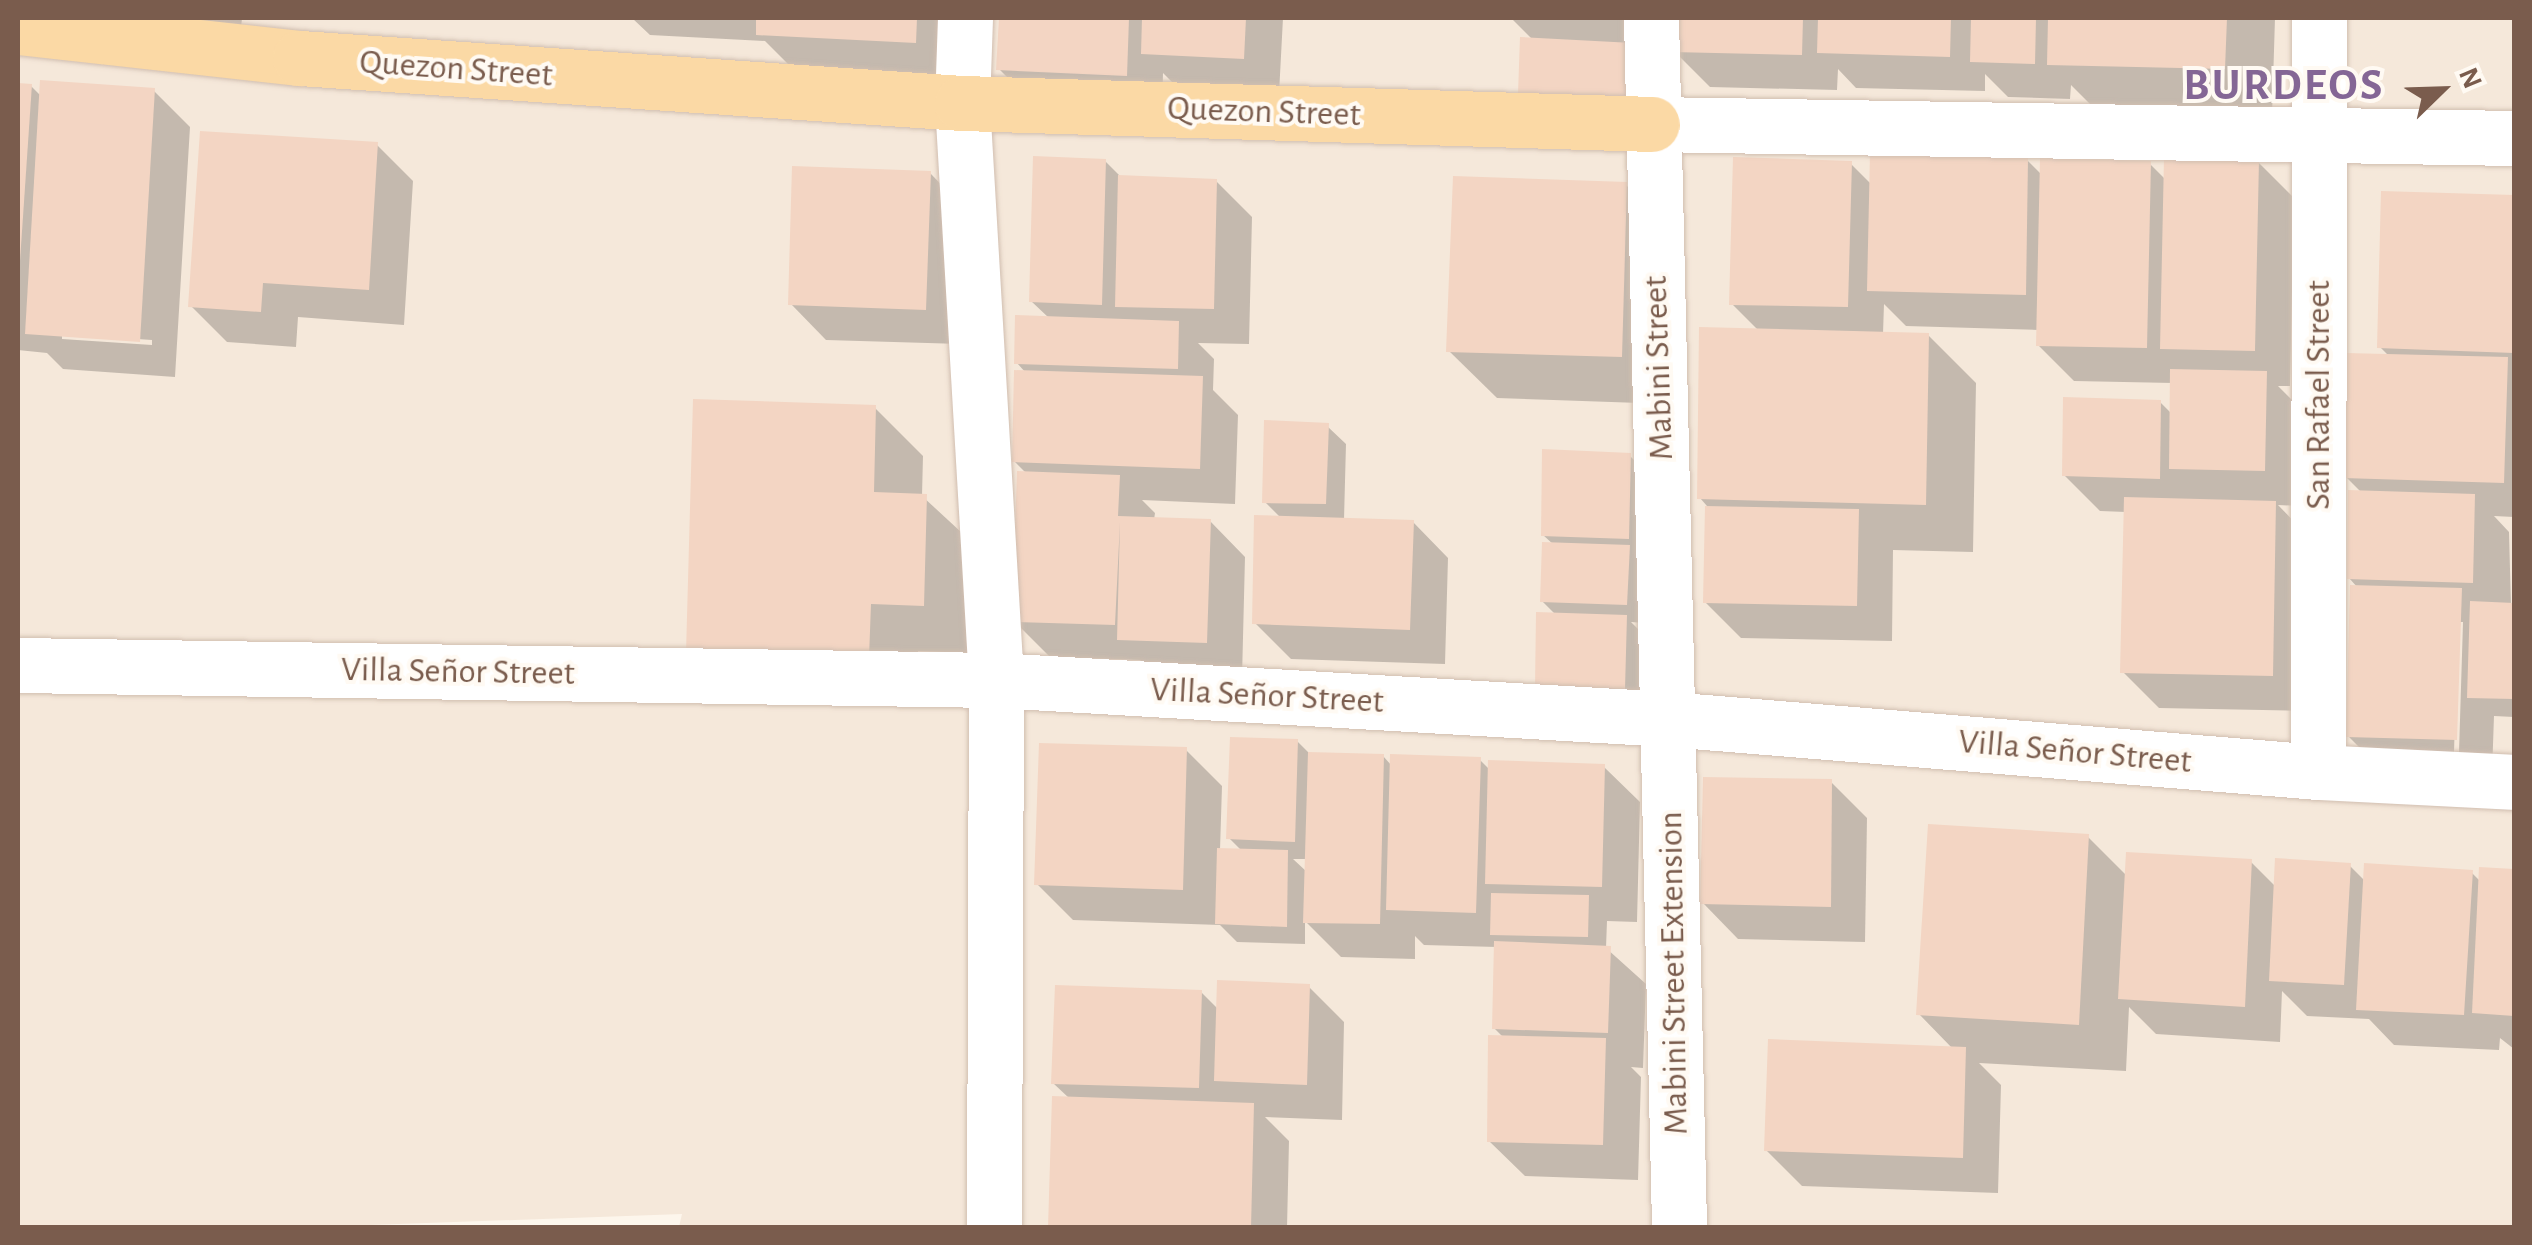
<!DOCTYPE html>
<meta charset="utf-8">
<style>
body{margin:0}
#map{position:relative;width:2532px;height:1245px;overflow:hidden;background:#fdf6ec;font-family:"Alegreya Sans",sans-serif}
div>[style]{position:absolute}
.residential>*{inset:0;background:#f5e8da}
.shadow>*{inset:0;background:#0003}
.building>*{inset:0;background:#f3d5c3}
.roads{filter:drop-shadow(0 0 2px #d1beb0) drop-shadow(0 0 2px #d1beb0)}
.minor>*{height:55px;margin:-27.5px;padding:0 27.5px;transform-origin:27.5px;border-radius:27.5px;background:#fff}
.major>*{height:55px;margin:-27.5px;padding:0 27.5px;transform-origin:27.5px;border-radius:27.5px;background:#fbd9a5}
span{translate:-50% -50%;white-space:nowrap;text-align:center;line-height:1.15;-webkit-text-stroke:8px #fffaf3;paint-order:stroke}
.street-label{font-size:35px;color:#7a5c4d}
.district-label{font-size:45px;color:#846695;font-weight:700;letter-spacing:2.5px}
.frame{position:absolute;inset:0;border:20px solid #7a5c4d;pointer-events:none}
.north{position:absolute;left:2392px;top:40px;width:100px;height:100px;-webkit-text-stroke:8px #fffaf3;paint-order:stroke;rotate:67deg;font-size:28px;font-weight:700;line-height:40px;text-align:center;color:#7a5c4d}
.north::after{content:'';display:block;margin:auto;width:35px;height:45px;background:#7a5c4d;clip-path:polygon(50% 0,100% 100%,50% 72%,0 100%)}
</style>
<div id="map">
<div class="residential">
<i style="clip-path:polygon(18px 18px,2514px 18px,2514px 1227px,679px 1227px,682px 1214px,315px 1227px,18px 1227px)"></i>
</div>
<div class="shadow">
<i style="clip-path:polygon(115px 18px,242px 18px,241px 28px)"></i>
<i style="clip-path:polygon(632px 18px,953px 18px,951px 77px,794px 70px,765px 41px,650px 35px)"></i>
<i style="clip-path:polygon(1001px 18px,1283px 18px,1279px 94px,1179px 89px,1163px 73px,1162px 111px,1035px 105px,999px 69px)"></i>
<i style="clip-path:polygon(1511px 18px,1651px 18px,1650px 52px,1534px 41px)"></i>
<i style="clip-path:polygon(1675px 18px,2275px 18px,2272px 116px,2098px 112px,2071px 85px,2070px 99px,2008px 97px,1985px 74px,1985px 91px,1856px 88px,1838px 69px,1837px 90px,1710px 87px,1674px 51px)"></i>
<i style="clip-path:polygon(evenodd,18px 85px,31px 86px,42px 97px,154px 91px,190px 127px,175px 377px,63px 369px,47px 353px,18px 350px,18px 85px,62px 334px,152px 340px,152px 345px,62px 339px,62px 334px)"></i>
<i style="clip-path:polygon(377px 145px,413px 181px,404px 325px,298px 317px,296px 347px,227px 342px,191px 306px)"></i>
<i style="clip-path:polygon(2027px 160px,2042px 175px,2150px 164px,2166px 180px,2258px 162px,2294px 198px,2290px 386px,2278px 386px,2301px 409px,2300px 506px,2278px 505px,2311px 539px,2308px 711px,2159px 708px,2123px 672px,2126px 512px,2100px 511px,2064px 475px,2160px 402px,2172px 414px,2173px 383px,2074px 381px,2038px 345px,2039px 330px,1906px 326px,1884px 304px,1883px 334px,1928px 335px,1976px 383px,1973px 552px,1893px 550px,1892px 641px,1741px 638px,1705px 602px,1707px 506px,1700px 498px,1759px 331px,1732px 304px,1851px 164px,1872px 185px)"></i>
<i style="clip-path:polygon(1105px 161px,1122px 178px,1216px 181px,1252px 217px,1249px 344px,1198px 343px,1214px 359px,1213px 390px,1238px 415px,1235px 504px,1142px 500px,1155px 513px,1154px 520px,1210px 521px,1245px 557px,1242px 678px,1155px 675px,1140px 660px,1050px 657px,1014px 621px,1027px 474px,1014px 461px,1026px 373px,1017px 363px,1049px 318px,1031px 301px)"></i>
<i style="clip-path:polygon(930px 173px,965px 209px,961px 344px,826px 340px,791px 304px)"></i>
<i style="clip-path:polygon(1626px 185px,1674px 232px,1669px 404px,1497px 398px,1449px 351px)"></i>
<i style="clip-path:polygon(evenodd,2384px 193px,2514px 198px,2514px 517px,2494px 516px,2509px 532px,2514px 717px,2494px 716px,2492px 774px,2384px 772px,2348px 736px,2358px 588px,2349px 578px,2362px 493px,2346px 477px,2389px 356px,2380px 347px,2384px 193px,2458px 622px,2463px 622px,2459px 752px,2454px 752px,2458px 622px)"></i>
<i style="clip-path:polygon(875px 408px,923px 456px,922px 496px,974px 544px,971px 653px,918px 651px,916px 705px,736px 700px)"></i>
<i style="clip-path:polygon(1327px 426px,1346px 444px,1344px 520px,1413px 522px,1448px 558px,1445px 664px,1291px 659px,1255px 623px,1281px 518px,1265px 502px)"></i>
<i style="clip-path:polygon(1630px 456px,1666px 492px,1645px 623px,1631px 622px,1645px 636px,1643px 707px,1537px 686px,1556px 615px,1542px 601px,1554px 545px,1543px 535px)"></i>
<i style="clip-path:polygon(evenodd,1297px 741px,1310px 754px,1383px 756px,1392px 766px,1480px 760px,1490px 770px,1604px 767px,1640px 802px,1637px 922px,1607px 921px,1606px 948px,1646px 984px,1643px 1068px,1631px 1067px,1641px 1077px,1638px 1180px,1525px 1176px,1489px 1141px,1504px 1038px,1494px 1028px,1497px 947px,1424px 945px,1415px 936px,1415px 959px,1341px 957px,1305px 921px,1305px 944px,1237px 942px,1220px 925px,1073px 920px,1037px 884px,1186px 750px,1222px 786px,1220px 850px,1242px 851px,1229px 838px,1297px 741px,1293px 859px,1307px 859px,1307px 872px,1293px 859px)"></i>
<i style="clip-path:polygon(1831px 782px,1867px 818px,1865px 942px,1738px 939px,1703px 903px)"></i>
<i style="clip-path:polygon(2088px 837px,2127px 876px,2251px 862px,2276px 887px,2350px 866px,2366px 882px,2472px 873px,2481px 882px,2481px 870px,2514px 872px,2514px 1049px,2500px 1038px,2499px 1050px,2394px 1045px,2369px 1019px,2307px 1016px,2282px 991px,2280px 1042px,2156px 1034px,2129px 1007px,2126px 1071px,1979px 1063px,2001px 1085px,1998px 1193px,1802px 1186px,1766px 1150px,1953px 1049px,1919px 1014px)"></i>
<i style="clip-path:polygon(1308px 986px,1344px 1022px,1342px 1120px,1265px 1117px,1289px 1141px,1287px 1228px,1051px 1228px,1070px 1099px,1053px 1083px,1201px 992px,1219px 1010px)"></i>
</div>
<div class="building">
<i style="clip-path:polygon(756px 18px,917px 18px,916px 43px,756px 35px)"></i>
<i style="clip-path:polygon(999px 18px,1129px 18px,1127px 76px,996px 70px)"></i>
<i style="clip-path:polygon(1142px 18px,1246px 18px,1244px 59px,1141px 54px)"></i>
<i style="clip-path:polygon(1672px 18px,1803px 18px,1802px 55px,1672px 52px)"></i>
<i style="clip-path:polygon(1818px 18px,1951px 18px,1950px 57px,1817px 53px)"></i>
<i style="clip-path:polygon(1971px 18px,2036px 18px,2035px 64px,1970px 62px)"></i>
<i style="clip-path:polygon(2048px 18px,2227px 18px,2225px 69px,2047px 65px)"></i>
<i style="clip-path:polygon(1520px 37px,1633px 43px,1629px 100px,1518px 94px)"></i>
<i style="clip-path:polygon(40px 80px,155px 88px,140px 342px,25px 334px)"></i>
<i style="clip-path:polygon(18px 83px,32px 84px,20px 261px,18px 261px)"></i>
<i style="clip-path:polygon(200px 131px,378px 142px,369px 290px,263px 283px,261px 312px,188px 307px)"></i>
<i style="clip-path:polygon(1870px 153px,2028px 158px,2026px 295px,1867px 291px)"></i>
<i style="clip-path:polygon(1033px 156px,1106px 159px,1102px 305px,1029px 302px)"></i>
<i style="clip-path:polygon(1733px 157px,1852px 161px,1848px 307px,1729px 305px)"></i>
<i style="clip-path:polygon(2164px 157px,2259px 159px,2255px 351px,2160px 349px)"></i>
<i style="clip-path:polygon(2040px 158px,2151px 161px,2147px 348px,2036px 346px)"></i>
<i style="clip-path:polygon(792px 166px,931px 171px,926px 310px,788px 305px)"></i>
<i style="clip-path:polygon(1118px 175px,1217px 179px,1214px 309px,1115px 307px)"></i>
<i style="clip-path:polygon(1453px 176px,1627px 182px,1622px 357px,1446px 352px)"></i>
<i style="clip-path:polygon(2381px 191px,2514px 195px,2514px 353px,2377px 348px)"></i>
<i style="clip-path:polygon(1015px 315px,1179px 321px,1178px 369px,1014px 364px)"></i>
<i style="clip-path:polygon(1699px 327px,1929px 333px,1926px 505px,1697px 499px)"></i>
<i style="clip-path:polygon(2346px 353px,2508px 357px,2504px 483px,2343px 478px)"></i>
<i style="clip-path:polygon(2170px 369px,2267px 371px,2265px 471px,2169px 469px)"></i>
<i style="clip-path:polygon(1014px 370px,1203px 376px,1200px 469px,1012px 462px)"></i>
<i style="clip-path:polygon(2063px 397px,2161px 400px,2160px 479px,2062px 476px)"></i>
<i style="clip-path:polygon(693px 399px,876px 405px,874px 492px,927px 494px,924px 606px,871px 604px,869px 658px,686px 653px)"></i>
<i style="clip-path:polygon(1264px 420px,1329px 423px,1326px 504px,1262px 503px)"></i>
<i style="clip-path:polygon(1542px 449px,1631px 453px,1629px 539px,1541px 536px)"></i>
<i style="clip-path:polygon(1017px 471px,1120px 475px,1118px 516px,1211px 519px,1207px 643px,1117px 640px,1120px 522px,1115px 625px,1012px 622px)"></i>
<i style="clip-path:polygon(2348px 490px,2475px 494px,2473px 583px,2347px 579px)"></i>
<i style="clip-path:polygon(2124px 497px,2276px 501px,2273px 676px,2120px 673px)"></i>
<i style="clip-path:polygon(1705px 506px,1859px 509px,1857px 606px,1703px 603px)"></i>
<i style="clip-path:polygon(1254px 515px,1414px 520px,1410px 630px,1252px 624px)"></i>
<i style="clip-path:polygon(1542px 542px,1630px 545px,1627px 605px,1540px 602px)"></i>
<i style="clip-path:polygon(2350px 585px,2462px 588px,2457px 740px,2346px 737px)"></i>
<i style="clip-path:polygon(2470px 601px,2514px 603px,2514px 699px,2467px 698px)"></i>
<i style="clip-path:polygon(1536px 612px,1627px 615px,1625px 689px,1535px 687px)"></i>
<i style="clip-path:polygon(1230px 737px,1298px 739px,1295px 842px,1226px 839px)"></i>
<i style="clip-path:polygon(1039px 743px,1187px 747px,1183px 890px,1034px 885px)"></i>
<i style="clip-path:polygon(1308px 752px,1384px 754px,1380px 924px,1303px 923px)"></i>
<i style="clip-path:polygon(1390px 754px,1481px 757px,1476px 913px,1386px 910px)"></i>
<i style="clip-path:polygon(1488px 760px,1605px 764px,1602px 887px,1485px 884px)"></i>
<i style="clip-path:polygon(1703px 777px,1832px 779px,1831px 907px,1700px 904px)"></i>
<i style="clip-path:polygon(1928px 824px,2089px 834px,2079px 1025px,1916px 1015px)"></i>
<i style="clip-path:polygon(1217px 848px,1288px 850px,1287px 927px,1215px 924px)"></i>
<i style="clip-path:polygon(2126px 852px,2252px 859px,2245px 1007px,2118px 999px)"></i>
<i style="clip-path:polygon(2275px 858px,2351px 863px,2344px 985px,2269px 981px)"></i>
<i style="clip-path:polygon(2364px 863px,2473px 870px,2464px 1015px,2356px 1010px)"></i>
<i style="clip-path:polygon(2479px 867px,2514px 869px,2514px 1016px,2472px 1013px)"></i>
<i style="clip-path:polygon(1491px 893px,1589px 895px,1588px 937px,1490px 935px)"></i>
<i style="clip-path:polygon(1494px 941px,1611px 946px,1608px 1033px,1492px 1029px)"></i>
<i style="clip-path:polygon(1217px 980px,1310px 984px,1307px 1085px,1214px 1081px)"></i>
<i style="clip-path:polygon(1055px 985px,1202px 990px,1199px 1088px,1051px 1084px)"></i>
<i style="clip-path:polygon(1488px 1035px,1606px 1038px,1603px 1145px,1487px 1142px)"></i>
<i style="clip-path:polygon(1768px 1039px,1966px 1047px,1963px 1158px,1764px 1151px)"></i>
<i style="clip-path:polygon(1052px 1096px,1254px 1103px,1251px 1228px,1048px 1228px)"></i>
</div>
<div class="roads">
<div class="minor">
<i style="left:965px;top:18px;width:85px;rotate:92deg"></i>
<i style="left:962px;top:103px;width:578px;rotate:86.63deg"></i>
<i style="left:996px;top:680px;width:548px;rotate:90.21deg"></i>
<i style="left:1651px;top:18px;width:1210px;rotate:88.67deg"></i>
<i style="left:1652px;top:124px;width:862px;rotate:0.93deg"></i>
<i style="left:18px;top:665px;width:978px;rotate:0.88deg"></i>
<i style="left:996px;top:680px;width:673px;rotate:3.32deg"></i>
<i style="left:1668px;top:719px;width:652px;rotate:4.66deg"></i>
<i style="left:2318px;top:772px;width:196px;rotate:2.9deg"></i>
<i style="left:2318px;top:772px;width:754px;rotate:-89.92deg"></i>
</div>
<div class="major">
<i style="left:18px;top:27px;width:284px;rotate:6.3deg"></i>
<i style="left:300px;top:58px;width:664px;rotate:3.89deg"></i>
<i style="left:962px;top:103px;width:690px;rotate:1.74deg"></i>
</div>
</div>
<div class="street-label">
<span style="left:456px;top:69px;rotate:4deg">Quezon Street</span>
<span style="left:1264px;top:112px;rotate:2deg">Quezon Street</span>
<span style="left:1659px;top:368px;rotate:-92deg">Mabini Street</span>
<span style="left:2319px;top:395px;rotate:-90deg">San Rafael Street</span>
<span style="left:458px;top:672px;rotate:1deg">Villa Señor Street</span>
<span style="left:1267px;top:696px;rotate:3deg">Villa Señor Street</span>
<span style="left:2075px;top:752px;rotate:5deg">Villa Señor Street</span>
<span style="left:1674px;top:973px;rotate:-91deg">Mabini Street Extension</span>
</div>
<div class="district-label">
<span style="left:2284px;top:86px">BURDEOS</span>
</div>
<div class="frame"></div>
<div class="north">N</div>
</div>
